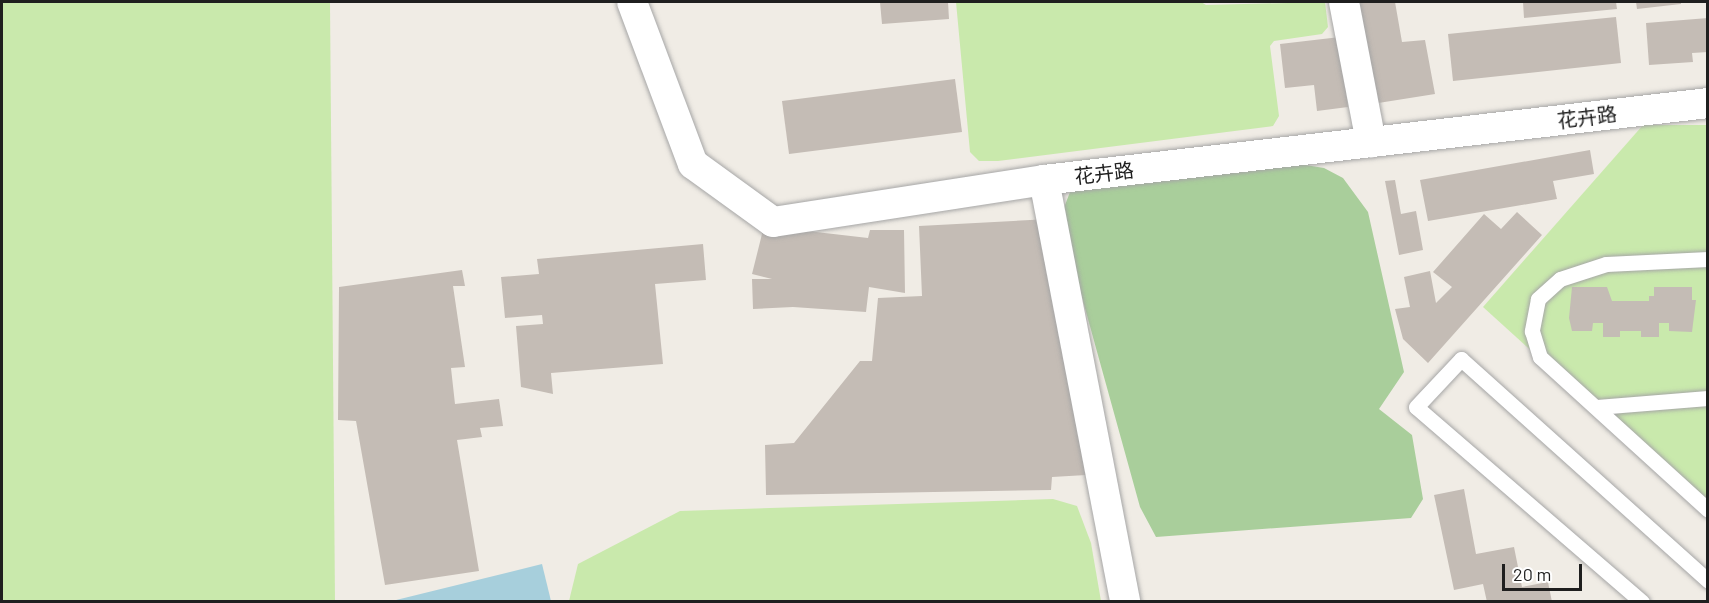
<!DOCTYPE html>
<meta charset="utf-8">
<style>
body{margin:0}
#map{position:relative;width:1709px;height:603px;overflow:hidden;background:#f0ece5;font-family:Barlow,"Noto Sans SC",sans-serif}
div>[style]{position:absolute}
.grass>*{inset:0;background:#c9e9ac}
.forest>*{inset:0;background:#a9ce9b}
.water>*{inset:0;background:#a7cfdc}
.building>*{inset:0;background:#c4bcb5}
.roads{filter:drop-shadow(0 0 2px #a6a6a6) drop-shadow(0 0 2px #a6a6a6)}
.lane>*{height:15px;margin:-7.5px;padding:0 7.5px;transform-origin:7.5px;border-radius:7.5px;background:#fff}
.street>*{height:30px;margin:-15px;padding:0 15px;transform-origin:15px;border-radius:15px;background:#fff}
span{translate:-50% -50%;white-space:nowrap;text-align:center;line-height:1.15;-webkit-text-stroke:4.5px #fff;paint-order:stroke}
.street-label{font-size:20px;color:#1f1f1f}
.frame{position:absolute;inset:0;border:3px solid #1f1f1f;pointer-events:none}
.scale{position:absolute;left:1502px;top:564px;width:80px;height:27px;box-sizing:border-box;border:3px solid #1f1f1f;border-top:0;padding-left:8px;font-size:18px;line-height:21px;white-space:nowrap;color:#1f1f1f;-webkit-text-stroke:4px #fff;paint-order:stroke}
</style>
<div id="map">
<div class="grass">
<i style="clip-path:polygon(2px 2px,330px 2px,335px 601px,2px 601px)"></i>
<i style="clip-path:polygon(956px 2px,1201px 2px,1206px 5px,1325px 2px,1328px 27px,1322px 34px,1274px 41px,1270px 46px,1279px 116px,1273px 126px,998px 161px,979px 161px,970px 152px)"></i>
<i style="clip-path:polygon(1643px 125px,1707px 125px,1707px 510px,1483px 307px)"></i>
<i style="clip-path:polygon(1053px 499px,1077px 506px,1091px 543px,1101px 601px,569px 601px,578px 564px,680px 511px)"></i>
</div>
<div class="forest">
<i style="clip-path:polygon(1281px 161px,1324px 168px,1343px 178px,1368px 212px,1404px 372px,1379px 409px,1412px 435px,1423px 499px,1411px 518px,1156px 537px,1140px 507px,1060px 218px,1070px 192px,1085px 185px)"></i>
</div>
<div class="water">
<i style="clip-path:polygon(542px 564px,551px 601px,392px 601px)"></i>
</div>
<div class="building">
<i style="clip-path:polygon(880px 2px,948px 2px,949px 19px,882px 24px)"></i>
<i style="clip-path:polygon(1353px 2px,1395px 2px,1402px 42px,1425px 40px,1435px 94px,1372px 104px)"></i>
<i style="clip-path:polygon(1523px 2px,1616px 2px,1617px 9px,1524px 18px)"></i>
<i style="clip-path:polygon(1636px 2px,1681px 2px,1681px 4px,1637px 9px)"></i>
<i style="clip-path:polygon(1616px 17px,1621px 63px,1453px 81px,1448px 34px)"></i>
<i style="clip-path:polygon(1708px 18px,1708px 52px,1692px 53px,1693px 62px,1649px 65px,1646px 23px)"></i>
<i style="clip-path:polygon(1340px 37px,1348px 107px,1317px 111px,1314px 85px,1285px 88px,1280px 44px)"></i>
<i style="clip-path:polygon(955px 79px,962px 132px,789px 154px,782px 101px)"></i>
<i style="clip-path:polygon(1590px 150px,1594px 174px,1553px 181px,1557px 199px,1428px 221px,1420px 180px)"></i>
<i style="clip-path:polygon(1395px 180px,1401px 214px,1416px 211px,1423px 250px,1399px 255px,1385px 181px)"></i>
<i style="clip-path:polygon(1517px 212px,1542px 235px,1428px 363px,1403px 339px,1395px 309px,1410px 307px,1404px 277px,1430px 271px,1436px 303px,1452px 287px,1433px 272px,1484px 214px,1501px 229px)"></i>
<i style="clip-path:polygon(1049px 219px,1086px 475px,1052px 477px,1051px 490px,766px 495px,765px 445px,794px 443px,860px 361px,872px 361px,878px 298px,922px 296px,919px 226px)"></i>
<i style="clip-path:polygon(764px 226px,868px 238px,870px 230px,904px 230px,905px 293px,869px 287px,866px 312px,793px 307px,753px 309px,752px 279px,772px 279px,752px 274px)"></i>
<i style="clip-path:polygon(703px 244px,706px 280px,655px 284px,663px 364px,551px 373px,553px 394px,521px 387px,516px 326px,543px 324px,542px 315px,505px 318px,501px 277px,539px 274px,537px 259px)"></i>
<i style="clip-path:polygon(462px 270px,465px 286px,453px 286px,465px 367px,451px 368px,455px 404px,499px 399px,503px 426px,480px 428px,482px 437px,457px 440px,479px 571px,385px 585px,356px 421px,338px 420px,339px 287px)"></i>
<i style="clip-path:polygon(1572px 287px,1607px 287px,1612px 301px,1649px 301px,1649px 296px,1654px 296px,1654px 287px,1692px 287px,1692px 300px,1696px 300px,1692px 332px,1669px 331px,1669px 323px,1659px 323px,1659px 337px,1641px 337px,1641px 331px,1620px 331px,1620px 337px,1603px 337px,1603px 323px,1593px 323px,1592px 331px,1572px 331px,1569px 318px)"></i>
<i style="clip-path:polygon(1464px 489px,1476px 554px,1514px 547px,1522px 587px,1548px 582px,1552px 602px,1487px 602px,1483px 584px,1454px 590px,1434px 495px)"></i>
</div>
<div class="roads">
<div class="lane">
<i style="left:1708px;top:259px;width:102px;rotate:177.2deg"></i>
<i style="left:1606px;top:264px;width:48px;rotate:161.9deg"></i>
<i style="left:1560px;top:279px;width:30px;rotate:138deg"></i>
<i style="left:1538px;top:299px;width:33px;rotate:101deg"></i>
<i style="left:1532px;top:331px;width:27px;rotate:73deg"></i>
<i style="left:1540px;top:357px;width:227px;rotate:42.3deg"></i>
<i style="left:1597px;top:407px;width:111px;rotate:-4.6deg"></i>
<i style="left:1642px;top:602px;width:298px;rotate:-139.2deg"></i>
<i style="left:1416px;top:407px;width:66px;rotate:-46.8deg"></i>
<i style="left:1461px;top:359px;width:332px;rotate:41.9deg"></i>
</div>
<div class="street">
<i style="left:632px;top:2px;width:173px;rotate:69.4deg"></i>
<i style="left:693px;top:164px;width:99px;rotate:35.9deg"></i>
<i style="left:773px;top:222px;width:274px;rotate:-8.8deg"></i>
<i style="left:1044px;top:180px;width:668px;rotate:-6.61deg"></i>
<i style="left:1344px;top:2px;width:143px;rotate:79.1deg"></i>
<i style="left:1044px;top:180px;width:430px;rotate:79.1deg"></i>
</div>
</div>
<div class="street-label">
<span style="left:1587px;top:117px;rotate:-7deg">花卉路</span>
<span style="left:1104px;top:173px;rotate:-7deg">花卉路</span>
</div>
<div class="frame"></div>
<div class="scale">20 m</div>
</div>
